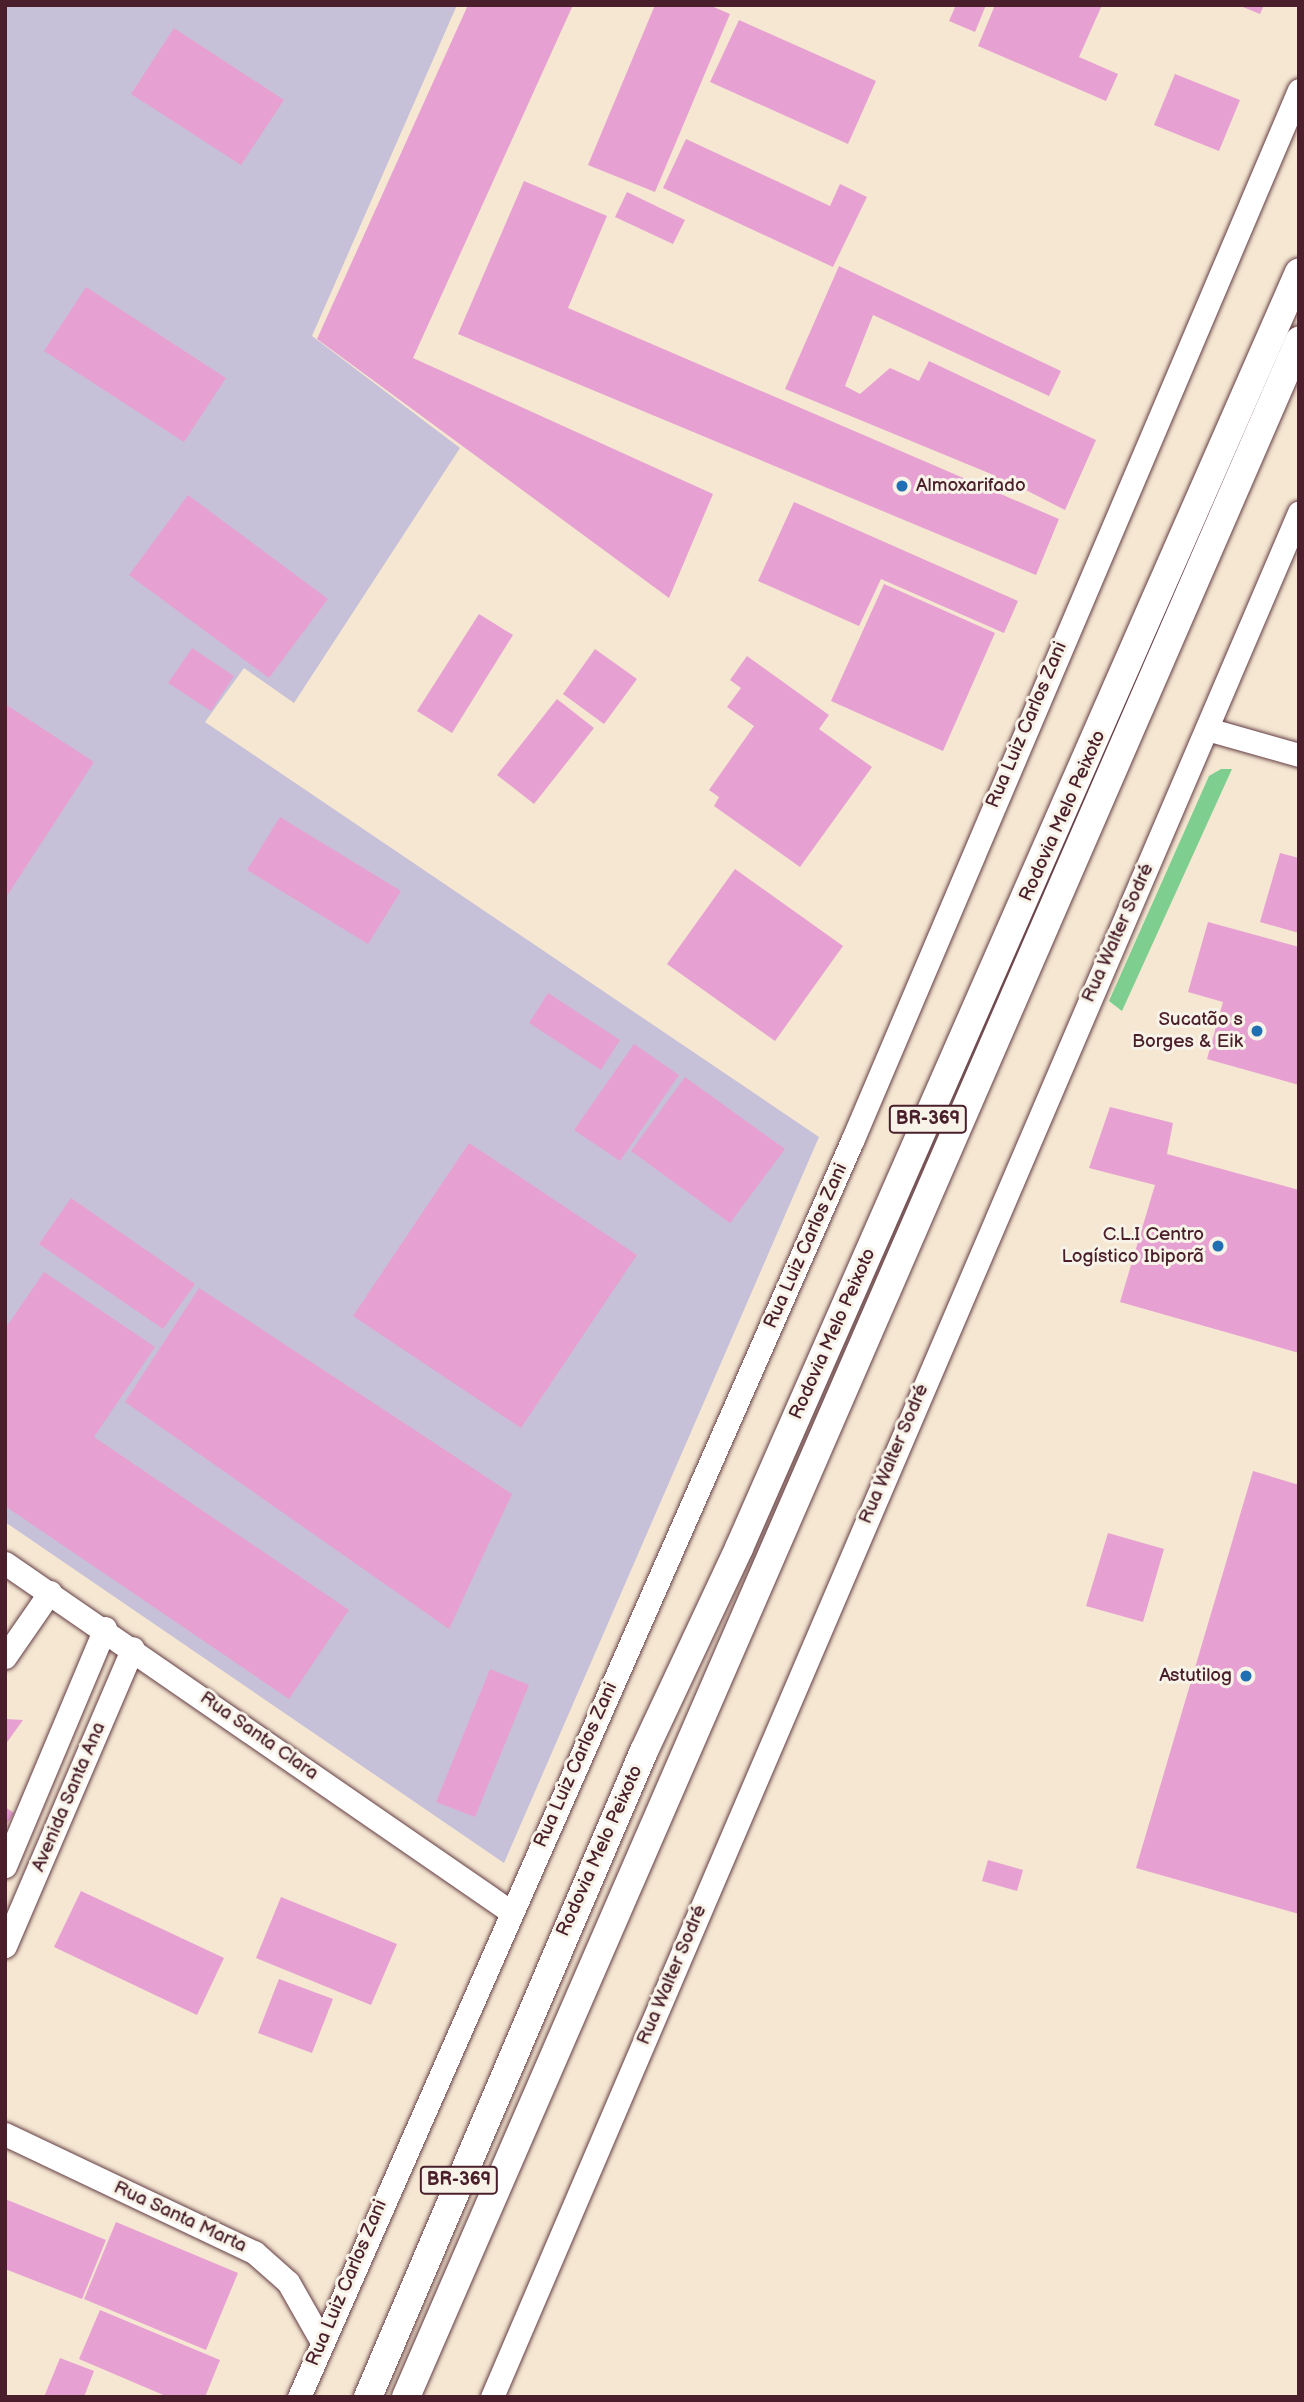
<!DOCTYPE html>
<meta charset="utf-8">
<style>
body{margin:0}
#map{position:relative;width:1304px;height:2402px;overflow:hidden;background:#f5e7d2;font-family:"Balsamiq Sans",sans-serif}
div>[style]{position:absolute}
.industrial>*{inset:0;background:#c7c0d9}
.green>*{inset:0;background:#7dce8f}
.building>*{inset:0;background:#e6a1d2}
.roads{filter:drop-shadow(0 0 2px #643d44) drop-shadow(0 0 2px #643d44)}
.minor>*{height:23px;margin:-11.5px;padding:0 11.5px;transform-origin:11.5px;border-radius:11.5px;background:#fff}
.major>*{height:28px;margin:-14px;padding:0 14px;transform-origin:14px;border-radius:14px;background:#fff}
.dots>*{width:19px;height:19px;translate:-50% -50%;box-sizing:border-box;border:4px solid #f7f3e8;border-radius:50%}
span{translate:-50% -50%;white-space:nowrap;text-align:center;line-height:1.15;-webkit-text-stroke:6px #f7f3e8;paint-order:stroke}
.shield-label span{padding:2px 5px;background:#f7f3e8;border:2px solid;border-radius:5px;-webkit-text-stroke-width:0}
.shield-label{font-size:18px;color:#4a1f2b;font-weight:700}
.poi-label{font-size:19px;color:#4a1f2b}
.left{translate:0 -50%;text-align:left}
.right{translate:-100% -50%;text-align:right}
.street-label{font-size:19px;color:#4a1f2b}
.frame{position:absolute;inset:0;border:7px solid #4a1f2b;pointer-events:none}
</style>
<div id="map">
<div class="industrial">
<i style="clip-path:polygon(5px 5px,457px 5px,312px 336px,460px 448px,294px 703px,244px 668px,205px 722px,819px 1137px,504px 1863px,5px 1522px)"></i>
</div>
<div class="green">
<i style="clip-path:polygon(1221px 769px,1232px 769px,1122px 1011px,1109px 1001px,1209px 776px)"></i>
</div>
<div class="building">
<i style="clip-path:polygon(468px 5px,573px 5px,413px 358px,713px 494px,669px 598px,317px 339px)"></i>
<i style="clip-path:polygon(655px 5px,709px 5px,730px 14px,655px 192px,588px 165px)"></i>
<i style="clip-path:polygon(956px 5px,986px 5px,975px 32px,949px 21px)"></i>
<i style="clip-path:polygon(995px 5px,1102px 5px,1079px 57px,1118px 74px,1106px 101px,978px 46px)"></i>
<i style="clip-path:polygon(1238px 5px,1264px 5px,1260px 14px)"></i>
<i style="clip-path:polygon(739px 20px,876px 81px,848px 144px,710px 82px)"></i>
<i style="clip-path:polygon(174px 28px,284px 100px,241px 165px,131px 94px)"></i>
<i style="clip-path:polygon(1175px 74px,1240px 100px,1219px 151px,1154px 125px)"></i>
<i style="clip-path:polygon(686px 139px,830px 206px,840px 184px,867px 197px,833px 267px,663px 188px)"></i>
<i style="clip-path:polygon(524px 181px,607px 216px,568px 308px,1059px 519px,1036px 575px,458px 334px)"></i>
<i style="clip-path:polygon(627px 192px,685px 220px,673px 244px,615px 217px)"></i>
<i style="clip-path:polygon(839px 266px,1061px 371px,1049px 396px,873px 315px,845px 386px,860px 394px,890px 368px,919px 381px,929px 361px,1096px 440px,1065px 510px,1012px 483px,1008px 491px,992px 484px,996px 476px,785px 389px)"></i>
<i style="clip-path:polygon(86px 287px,226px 378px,184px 442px,44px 351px)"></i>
<i style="clip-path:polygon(188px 495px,328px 599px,269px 678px,129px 575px)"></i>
<i style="clip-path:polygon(794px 502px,1018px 601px,1004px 633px,881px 579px,859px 626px,758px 581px)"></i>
<i style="clip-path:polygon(884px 584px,995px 633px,943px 751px,831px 701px)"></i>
<i style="clip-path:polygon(479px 614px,513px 635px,452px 733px,417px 711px)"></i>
<i style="clip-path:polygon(192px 648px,234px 676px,211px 711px,168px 683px)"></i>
<i style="clip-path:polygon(595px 649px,637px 679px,604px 724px,563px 694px)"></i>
<i style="clip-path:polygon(747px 656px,829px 715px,819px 729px,872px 767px,800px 867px,714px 806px,719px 797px,709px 790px,754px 726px,727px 707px,741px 688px,730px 680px)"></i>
<i style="clip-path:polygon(557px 699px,594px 728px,534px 804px,497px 775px)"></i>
<i style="clip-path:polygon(5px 704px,94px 762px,5px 899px)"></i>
<i style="clip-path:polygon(280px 817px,401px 891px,368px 944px,247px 870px)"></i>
<i style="clip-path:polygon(1280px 853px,1299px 858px,1299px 933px,1260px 922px)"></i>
<i style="clip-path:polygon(735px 869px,843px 946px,775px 1041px,667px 964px)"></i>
<i style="clip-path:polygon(1208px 922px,1299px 947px,1299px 1085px,1207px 1059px,1223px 1002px,1188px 992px)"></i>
<i style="clip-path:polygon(548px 993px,620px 1040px,601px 1070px,529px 1023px)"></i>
<i style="clip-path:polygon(634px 1044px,679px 1075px,620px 1161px,574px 1130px)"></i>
<i style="clip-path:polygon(685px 1077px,785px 1149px,730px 1223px,631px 1151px)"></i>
<i style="clip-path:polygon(1110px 1107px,1173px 1123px,1167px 1154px,1299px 1190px,1299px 1353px,1120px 1302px,1155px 1185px,1089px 1168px)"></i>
<i style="clip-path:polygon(469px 1143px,637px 1255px,521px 1428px,353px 1316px)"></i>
<i style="clip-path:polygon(71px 1198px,195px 1284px,163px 1329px,39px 1244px)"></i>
<i style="clip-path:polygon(44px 1272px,155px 1347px,94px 1437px,349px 1610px,289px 1699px,5px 1506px,5px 1329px)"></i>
<i style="clip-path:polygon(199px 1288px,512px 1494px,449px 1629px,125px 1402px)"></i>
<i style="clip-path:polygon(1253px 1471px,1299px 1485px,1299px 1914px,1136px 1868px)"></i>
<i style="clip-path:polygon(1108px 1533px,1164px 1549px,1143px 1622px,1086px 1606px)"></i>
<i style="clip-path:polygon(490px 1669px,529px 1685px,475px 1817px,436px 1802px)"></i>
<i style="clip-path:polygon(5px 1719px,23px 1720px,5px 1745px)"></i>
<i style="clip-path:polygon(5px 1807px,14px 1813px,5px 1827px)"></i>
<i style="clip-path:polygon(988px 1860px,1023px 1870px,1017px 1891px,982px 1881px)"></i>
<i style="clip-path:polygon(81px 1891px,224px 1958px,197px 2015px,54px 1947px)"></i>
<i style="clip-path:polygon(281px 1897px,397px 1944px,371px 2005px,256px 1958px)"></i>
<i style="clip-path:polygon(279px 1979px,333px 1999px,312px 2053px,258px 2033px)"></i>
<i style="clip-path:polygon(5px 2199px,106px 2240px,82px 2299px,5px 2269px)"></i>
<i style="clip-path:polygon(116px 2222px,238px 2273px,206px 2350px,84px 2299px)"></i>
<i style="clip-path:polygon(100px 2310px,220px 2360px,205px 2397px,168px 2397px,79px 2359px)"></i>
<i style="clip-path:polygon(60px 2358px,94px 2371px,84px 2397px,44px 2397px)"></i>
</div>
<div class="roads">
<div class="minor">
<i style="left:1207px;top:729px;width:96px;rotate:15.8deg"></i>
<i style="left:5px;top:1563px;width:615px;rotate:34.59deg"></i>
<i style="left:5px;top:1657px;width:79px;rotate:-55.3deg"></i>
<i style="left:5px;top:1866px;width:258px;rotate:-67.2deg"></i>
<i style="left:5px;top:1946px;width:324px;rotate:-66.8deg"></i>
<i style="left:5px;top:2134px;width:276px;rotate:25.4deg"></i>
<i style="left:254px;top:2252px;width:45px;rotate:41.4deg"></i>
<i style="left:288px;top:2282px;width:67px;rotate:60.4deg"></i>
<i style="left:299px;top:2397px;width:1372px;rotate:-66.24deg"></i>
<i style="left:852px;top:1141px;width:1142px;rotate:-66.96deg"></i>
<i style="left:492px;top:2397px;width:2050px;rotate:-66.82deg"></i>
</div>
<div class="major">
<i style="left:368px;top:2397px;width:702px;rotate:-66.87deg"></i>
<i style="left:644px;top:1751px;width:224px;rotate:-64.9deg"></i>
<i style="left:739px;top:1548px;width:1393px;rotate:-66.3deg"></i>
<i style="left:406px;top:2397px;width:2242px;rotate:-66.52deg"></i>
</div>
</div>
<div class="dots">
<i style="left:902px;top:486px;background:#1f6fb2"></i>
<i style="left:1257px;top:1031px;background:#1f6fb2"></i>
<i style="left:1218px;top:1246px;background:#1f6fb2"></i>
<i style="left:1246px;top:1676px;background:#1f6fb2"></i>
</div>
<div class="shield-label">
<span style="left:928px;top:1119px">BR-369</span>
<span style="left:459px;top:2180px">BR-369</span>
</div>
<div class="poi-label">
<span class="left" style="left:916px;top:486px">Almoxarifado</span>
<span class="right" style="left:1243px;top:1031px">Sucatão s<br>Borges &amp; Eik</span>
<span class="right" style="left:1204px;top:1246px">C.L.I Centro<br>Logístico Ibiporã</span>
<span class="right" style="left:1232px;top:1676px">Astutilog</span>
</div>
<div class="street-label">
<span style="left:1027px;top:725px;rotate:-67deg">Rua Luiz Carlos Zani</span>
<span style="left:1063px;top:816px;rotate:-66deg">Rodovia Melo Peixoto</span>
<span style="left:1118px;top:933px;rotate:-66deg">Rua Walter Sodré</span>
<span style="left:806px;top:1246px;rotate:-66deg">Rua Luiz Carlos Zani</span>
<span style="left:833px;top:1334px;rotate:-66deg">Rodovia Melo Peixoto</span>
<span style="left:894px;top:1454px;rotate:-67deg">Rua Walter Sodré</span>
<span style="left:259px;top:1736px;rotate:35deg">Rua Santa Clara</span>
<span style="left:576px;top:1765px;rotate:-66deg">Rua Luiz Carlos Zani</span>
<span style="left:69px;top:1797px;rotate:-67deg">Avenida Santa Ana</span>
<span style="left:600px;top:1851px;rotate:-66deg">Rodovia Melo Peixoto</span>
<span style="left:672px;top:1975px;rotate:-67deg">Rua Walter Sodré</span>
<span style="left:180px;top:2217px;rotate:25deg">Rua Santa Marta</span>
<span style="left:347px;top:2283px;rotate:-67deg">Rua Luiz Carlos Zani</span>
</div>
<div class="frame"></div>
</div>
